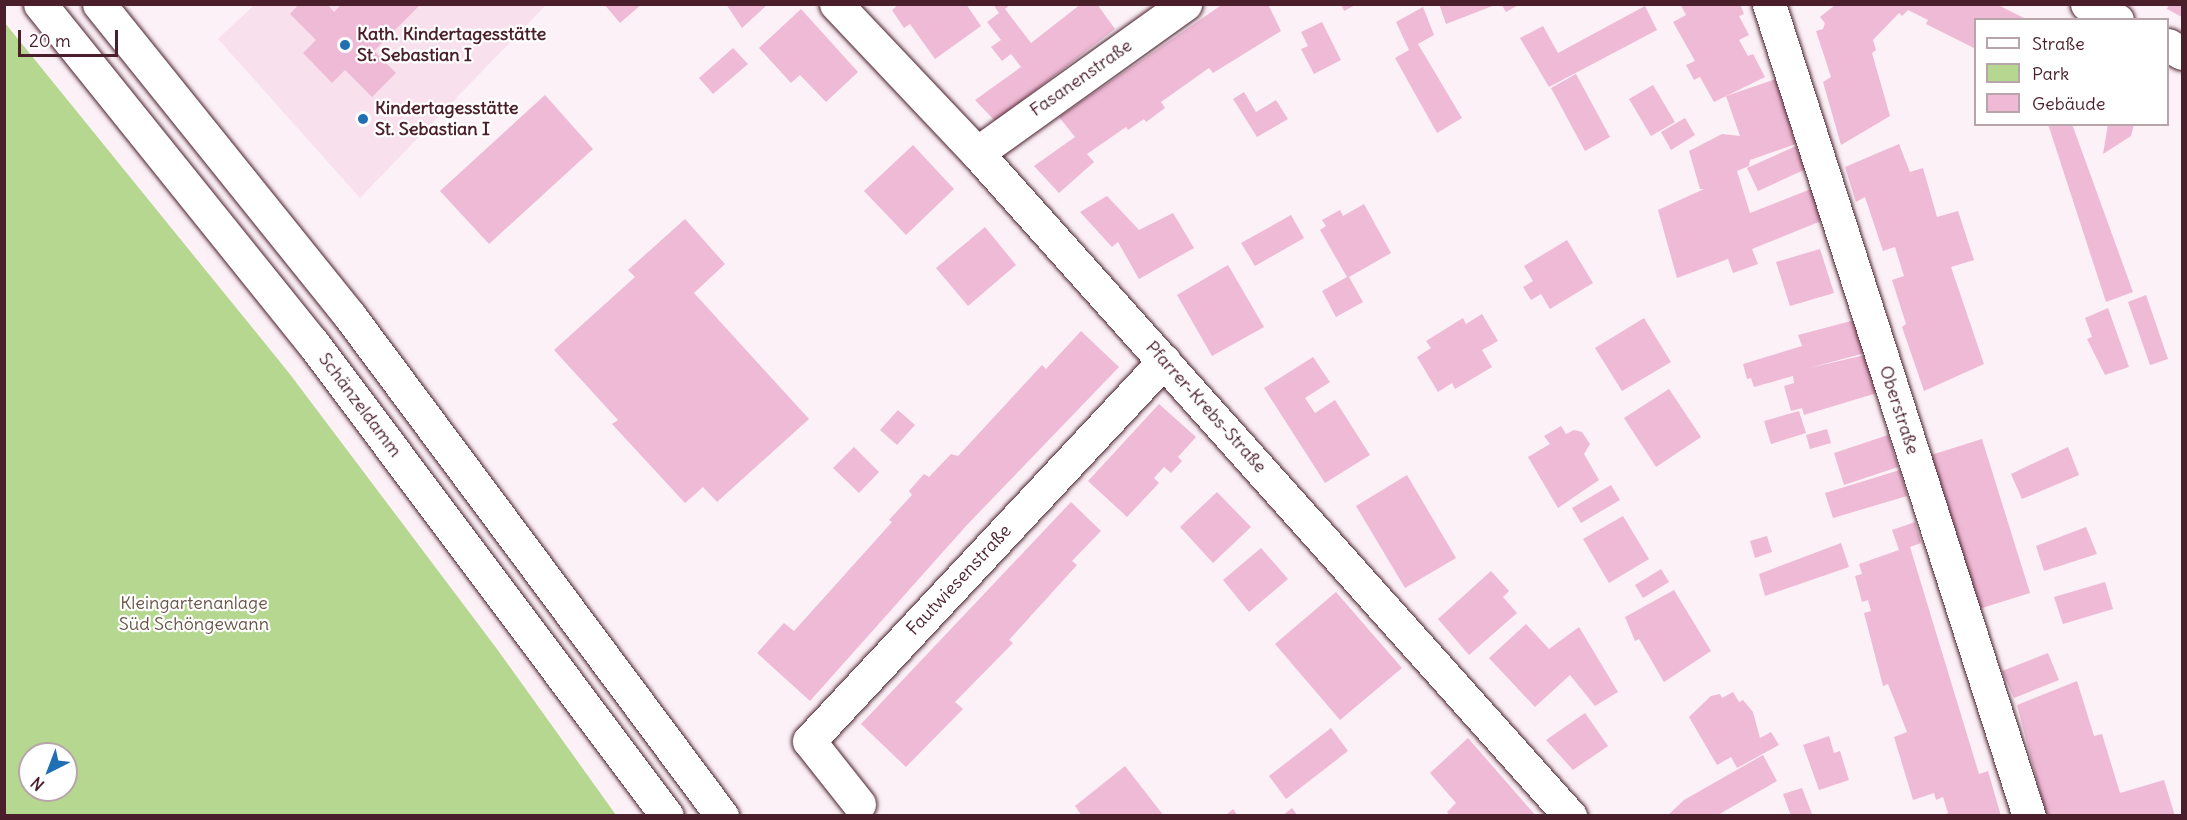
<!DOCTYPE html>
<meta charset="utf-8">
<style>
body{margin:0}
#map{position:relative;width:2187px;height:820px;overflow:hidden;background:#fcf1f7;font-family:Delius,sans-serif}
div>[style]{position:absolute}
.built>*{inset:0;background:#f8e0ed}
.green>*{inset:0;background:#b5d790}
.building>*{inset:0;background:#efbad5}
.roads{filter:drop-shadow(0 0 2px #4a1f2b) drop-shadow(0 0 2px #4a1f2b)}
.street>*{height:33px;margin:-16.5px;padding:0 16.5px;transform-origin:16.5px;border-radius:16.5px;background:#fff}
.secondary>*{height:33px;margin:-16.5px;padding:0 16.5px;transform-origin:16.5px;border-radius:16.5px;background:#fff}
.dots>*{width:16px;height:16px;translate:-50% -50%;box-sizing:border-box;border:3px solid #fff;border-radius:50%}
span{translate:-50% -50%;white-space:nowrap;text-align:center;line-height:1.15;-webkit-text-stroke:4.5px #fff;paint-order:stroke}
.poi-label{font-size:18px;color:#4a1f2b;font-weight:700}
.left{translate:0 -50%;text-align:left}
.street-label{font-size:18px;color:#4a1f2b}
.park-label{font-size:18px;color:#6a5649}
.frame{position:absolute;inset:0;border:6px solid #4a1f2b;pointer-events:none}
.legend{position:absolute;left:1974px;top:18px;width:195px;height:108px;box-sizing:border-box;background:#fff;border:2px solid #b7a5aa;margin:0;padding:8px 10px;list-style:none;font-size:18px;color:#4a1f2b}
.legend li{display:flex;align-items:center;gap:12px;height:30px}
.legend b{width:30px;border:2px solid #b7a5aa}
.north{position:absolute;left:18px;top:742px;width:60px;height:60px;box-sizing:border-box;background:#fff;border:2px solid #b7a5aa;border-radius:50%;rotate:222deg;font-size:16px;font-weight:700;line-height:24px;text-align:center;color:#4a1f2b}
.north::after{content:'';display:block;margin:auto;width:21px;height:27px;background:#1f6fb2;clip-path:polygon(50% 0,100% 100%,50% 72%,0 100%)}
.scale{position:absolute;left:18px;top:30px;width:100px;height:27px;box-sizing:border-box;border:3px solid #4a1f2b;border-top:0;padding-left:8px;font-size:18px;line-height:21px;white-space:nowrap;color:#4a1f2b;-webkit-text-stroke:4px #fff;paint-order:stroke}
</style>
<div id="map">
<div class="built">
<i style="clip-path:polygon(254px 5px,546px 5px,360px 198px,218px 39px)"></i>
</div>
<div class="green">
<i style="clip-path:polygon(evenodd,5px 23px,289px 373px,497px 649px,616px 815px,5px 815px,5px 23px,30px 754px,66px 754px,66px 790px,30px 790px,30px 754px)"></i>
</div>
<div class="building">
<i style="clip-path:polygon(299px 4px,327px 4px,334px 12px,342px 4px,421px 4px,374px 51px,396px 73px,372px 97px,345px 70px,332px 83px,303px 53px,316px 40px,290px 14px)"></i>
<i style="clip-path:polygon(604px 4px,642px 4px,620px 23px)"></i>
<i style="clip-path:polygon(726px 4px,768px 4px,742px 28px)"></i>
<i style="clip-path:polygon(899px 4px,966px 4px,981px 26px,935px 59px,910px 24px,904px 28px,892px 10px)"></i>
<i style="clip-path:polygon(993px 4px,1011px 4px,1005px 9px,1031px 43px,1081px 4px,1097px 4px,1115px 29px,995px 121px,975px 100px,1021px 67px,1011px 54px,1002px 61px,991px 47px,1001px 40px,987px 22px,999px 13px)"></i>
<i style="clip-path:polygon(1223px 4px,1268px 4px,1281px 31px,1213px 73px,1209px 68px,1161px 102px,1165px 108px,1146px 122px,1144px 119px,1128px 130px,1126px 127px,1087px 154px,1094px 162px,1059px 193px,1034px 166px,1075px 137px,1059px 117px)"></i>
<i style="clip-path:polygon(1341px 4px,1357px 4px,1344px 11px)"></i>
<i style="clip-path:polygon(1439px 4px,1495px 4px,1495px 5px,1446px 24px)"></i>
<i style="clip-path:polygon(1501px 4px,1520px 4px,1506px 12px)"></i>
<i style="clip-path:polygon(1680px 4px,1740px 4px,1744px 14px,1739px 16px,1749px 35px,1739px 40px,1748px 56px,1753px 54px,1765px 77px,1714px 102px,1700px 77px,1694px 80px,1686px 65px,1695px 61px,1673px 22px,1686px 15px)"></i>
<i style="clip-path:polygon(2169px 4px,2182px 4px,2182px 17px,2167px 9px)"></i>
<i style="clip-path:polygon(1835px 5px,1998px 5px,2028px 20px,1976px 20px,1976px 49px,1926px 24px,1928px 20px,1908px 10px,1902px 16px,1899px 13px,1873px 40px,1876px 50px,1872px 53px,1890px 116px,1841px 145px,1823px 82px,1831px 77px,1816px 31px,1823px 29px,1825px 23px,1820px 17px)"></i>
<i style="clip-path:polygon(1645px 6px,1657px 30px,1549px 87px,1520px 38px,1543px 26px,1558px 53px)"></i>
<i style="clip-path:polygon(1423px 7px,1434px 35px,1418px 44px,1462px 118px,1437px 133px,1395px 58px,1409px 50px,1396px 22px)"></i>
<i style="clip-path:polygon(801px 9px,858px 72px,826px 102px,800px 75px,791px 83px,759px 48px)"></i>
<i style="clip-path:polygon(1322px 22px,1341px 60px,1314px 74px,1301px 49px,1308px 46px,1301px 32px)"></i>
<i style="clip-path:polygon(733px 48px,748px 64px,713px 94px,699px 78px)"></i>
<i style="clip-path:polygon(1576px 74px,1610px 137px,1585px 151px,1551px 88px)"></i>
<i style="clip-path:polygon(1776px 79px,1796px 144px,1750px 160px,1749px 166px,1737px 171px,1750px 213px,1816px 187px,1826px 219px,1752px 249px,1758px 264px,1733px 273px,1728px 259px,1677px 278px,1658px 210px,1704px 189px,1700px 189px,1689px 151px,1722px 134px,1740px 136px,1726px 96px)"></i>
<i style="clip-path:polygon(1653px 85px,1675px 122px,1651px 136px,1629px 99px)"></i>
<i style="clip-path:polygon(1244px 92px,1256px 112px,1276px 100px,1288px 119px,1257px 137px,1233px 99px)"></i>
<i style="clip-path:polygon(545px 95px,593px 149px,489px 244px,440px 191px)"></i>
<i style="clip-path:polygon(1685px 118px,1695px 135px,1671px 150px,1661px 132px)"></i>
<i style="clip-path:polygon(2048px 124px,2072px 124px,2133px 292px,2106px 302px)"></i>
<i style="clip-path:polygon(2108px 124px,2134px 124px,2131px 136px,2103px 154px)"></i>
<i style="clip-path:polygon(1899px 144px,1910px 172px,1923px 168px,1937px 217px,1958px 211px,1974px 260px,1951px 267px,1984px 364px,1924px 391px,1902px 327px,1906px 324px,1892px 280px,1904px 276px,1895px 247px,1883px 251px,1865px 197px,1856px 202px,1845px 167px)"></i>
<i style="clip-path:polygon(913px 145px,954px 189px,906px 235px,864px 191px)"></i>
<i style="clip-path:polygon(1796px 146px,1806px 169px,1758px 191px,1747px 168px)"></i>
<i style="clip-path:polygon(1107px 196px,1139px 230px,1173px 213px,1194px 248px,1139px 279px,1118px 242px,1112px 247px,1080px 212px)"></i>
<i style="clip-path:polygon(1364px 204px,1391px 253px,1349px 277px,1363px 302px,1336px 317px,1322px 291px,1347px 277px,1320px 230px,1326px 226px,1322px 220px,1340px 210px,1343px 216px)"></i>
<i style="clip-path:polygon(1291px 215px,1304px 238px,1255px 266px,1241px 243px)"></i>
<i style="clip-path:polygon(685px 219px,725px 264px,694px 293px,809px 419px,717px 502px,703px 487px,685px 503px,612px 424px,618px 420px,554px 350px,635px 277px,628px 270px)"></i>
<i style="clip-path:polygon(985px 227px,1016px 265px,968px 306px,936px 268px)"></i>
<i style="clip-path:polygon(1567px 240px,1593px 283px,1550px 309px,1541px 294px,1531px 300px,1523px 287px,1533px 281px,1524px 266px)"></i>
<i style="clip-path:polygon(1820px 249px,1834px 293px,1790px 306px,1776px 262px)"></i>
<i style="clip-path:polygon(1228px 265px,1264px 327px,1212px 356px,1177px 295px)"></i>
<i style="clip-path:polygon(2146px 295px,2168px 359px,2150px 365px,2128px 302px)"></i>
<i style="clip-path:polygon(2108px 308px,2129px 367px,2105px 375px,2087px 339px,2092px 337px,2085px 318px)"></i>
<i style="clip-path:polygon(1482px 314px,1498px 341px,1482px 350px,1492px 367px,1455px 389px,1452px 383px,1438px 392px,1417px 357px,1431px 348px,1426px 341px,1463px 318px,1466px 324px)"></i>
<i style="clip-path:polygon(1644px 318px,1671px 362px,1622px 391px,1595px 348px)"></i>
<i style="clip-path:polygon(1855px 320px,1865px 353px,1809px 368px,1865px 355px,1877px 393px,1804px 415px,1802px 408px,1791px 411px,1784px 386px,1794px 383px,1793px 376px,1754px 387px,1751px 378px,1747px 379px,1743px 364px,1802px 346px,1798px 335px)"></i>
<i style="clip-path:polygon(1081px 331px,1119px 367px,966px 526px,810px 701px,757px 653px,784px 623px,794px 631px,892px 522px,889px 520px,912px 495px,909px 491px,924px 474px,929px 477px,951px 454px,958px 456px,1042px 365px,1046px 369px)"></i>
<i style="clip-path:polygon(1313px 357px,1330px 382px,1305px 398px,1315px 413px,1335px 400px,1370px 455px,1325px 483px,1264px 388px)"></i>
<i style="clip-path:polygon(1669px 389px,1701px 437px,1656px 467px,1624px 418px)"></i>
<i style="clip-path:polygon(1159px 404px,1196px 437px,1178px 457px,1182px 461px,1171px 473px,1164px 467px,1154px 478px,1159px 483px,1127px 517px,1088px 481px)"></i>
<i style="clip-path:polygon(898px 410px,915px 425px,897px 445px,880px 430px)"></i>
<i style="clip-path:polygon(1799px 411px,1806px 433px,1771px 444px,1764px 421px)"></i>
<i style="clip-path:polygon(1561px 426px,1566px 434px,1574px 430px,1582px 432px,1590px 444px,1584px 454px,1599px 480px,1558px 508px,1528px 457px,1550px 444px,1544px 436px)"></i>
<i style="clip-path:polygon(1827px 429px,1831px 443px,1810px 449px,1806px 435px)"></i>
<i style="clip-path:polygon(1888px 435px,1898px 467px,1844px 485px,1834px 453px)"></i>
<i style="clip-path:polygon(1982px 439px,2030px 593px,1979px 609px,1931px 455px)"></i>
<i style="clip-path:polygon(854px 447px,879px 472px,859px 493px,833px 468px)"></i>
<i style="clip-path:polygon(2068px 447px,2079px 475px,2022px 499px,2011px 474px)"></i>
<i style="clip-path:polygon(1900px 470px,1907px 496px,1833px 518px,1825px 493px)"></i>
<i style="clip-path:polygon(1407px 475px,1456px 558px,1405px 588px,1356px 506px)"></i>
<i style="clip-path:polygon(1611px 485px,1620px 500px,1581px 523px,1572px 508px)"></i>
<i style="clip-path:polygon(1217px 492px,1251px 527px,1213px 563px,1180px 527px)"></i>
<i style="clip-path:polygon(1071px 502px,1101px 531px,1072px 561px,1077px 565px,1009px 640px,1013px 643px,955px 702px,963px 709px,906px 767px,861px 724px)"></i>
<i style="clip-path:polygon(1623px 516px,1649px 559px,1609px 583px,1583px 539px)"></i>
<i style="clip-path:polygon(1915px 522px,1921px 543px,1910px 547px,1979px 774px,1988px 771px,2001px 816px,1942px 816px,1948px 813px,1943px 797px,1936px 800px,1934px 793px,1913px 800px,1894px 737px,1907px 732px,1888px 684px,1883px 686px,1864px 613px,1871px 611px,1868px 600px,1862px 602px,1855px 576px,1862px 574px,1859px 564px,1899px 550px,1892px 530px)"></i>
<i style="clip-path:polygon(2086px 527px,2097px 554px,2044px 571px,2036px 546px)"></i>
<i style="clip-path:polygon(1767px 536px,1772px 552px,1755px 558px,1750px 541px)"></i>
<i style="clip-path:polygon(1841px 543px,1849px 567px,1765px 596px,1759px 574px)"></i>
<i style="clip-path:polygon(1261px 548px,1288px 579px,1249px 612px,1223px 580px)"></i>
<i style="clip-path:polygon(1661px 569px,1669px 582px,1643px 598px,1635px 585px)"></i>
<i style="clip-path:polygon(1491px 571px,1509px 591px,1503px 597px,1517px 613px,1469px 655px,1438px 619px)"></i>
<i style="clip-path:polygon(2105px 582px,2113px 609px,2063px 624px,2054px 597px)"></i>
<i style="clip-path:polygon(1674px 590px,1711px 651px,1664px 682px,1639px 639px,1635px 641px,1625px 617px)"></i>
<i style="clip-path:polygon(1336px 592px,1402px 668px,1340px 720px,1275px 644px)"></i>
<i style="clip-path:polygon(1526px 624px,1549px 649px,1579px 627px,1618px 692px,1595px 706px,1570px 675px,1535px 707px,1489px 658px)"></i>
<i style="clip-path:polygon(2048px 653px,2059px 680px,2014px 698px,2002px 671px)"></i>
<i style="clip-path:polygon(2077px 681px,2094px 736px,2102px 734px,2120px 793px,2164px 780px,2175px 816px,2046px 815px,2017px 705px)"></i>
<i style="clip-path:polygon(1733px 692px,1739px 702px,1743px 700px,1753px 712px,1760px 738px,1771px 732px,1779px 745px,1737px 768px,1731px 757px,1717px 765px,1689px 717px,1711px 696px,1720px 694px,1722px 698px)"></i>
<i style="clip-path:polygon(1585px 713px,1608px 746px,1573px 770px,1546px 740px)"></i>
<i style="clip-path:polygon(1331px 728px,1348px 751px,1286px 799px,1269px 776px)"></i>
<i style="clip-path:polygon(1829px 736px,1834px 753px,1840px 751px,1849px 780px,1819px 790px,1803px 745px)"></i>
<i style="clip-path:polygon(1468px 738px,1495px 769px,1536px 816px,1450px 816px,1447px 812px,1456px 803px,1430px 773px)"></i>
<i style="clip-path:polygon(1763px 755px,1777px 781px,1716px 816px,1667px 816px,1684px 800px)"></i>
<i style="clip-path:polygon(1125px 766px,1164px 816px,1082px 816px,1075px 806px)"></i>
<i style="clip-path:polygon(1802px 788px,1812px 814px,1791px 816px,1783px 794px)"></i>
<i style="clip-path:polygon(1292px 808px,1298px 816px,1282px 816px)"></i>
<i style="clip-path:polygon(1233px 809px,1238px 816px,1225px 816px)"></i>
</div>
<div class="roads">
<div class="street">
<i style="left:836px;top:4px;width:205px;rotate:46.6deg"></i>
<i style="left:977px;top:153px;width:890px;rotate:48.19deg"></i>
<i style="left:1769px;top:4px;width:853px;rotate:72.25deg"></i>
<i style="left:2087px;top:4px;width:34px;rotate:28deg"></i>
<i style="left:2168px;top:45px;width:16px;rotate:30deg"></i>
<i style="left:977px;top:153px;width:256px;rotate:-35.6deg"></i>
<i style="left:859px;top:804px;width:80px;rotate:-128.4deg"></i>
<i style="left:809px;top:741px;width:520px;rotate:-46.95deg"></i>
</div>
<div class="secondary">
<i style="left:40px;top:4px;width:434px;rotate:51.2deg"></i>
<i style="left:312px;top:342px;width:592px;rotate:53.17deg"></i>
<i style="left:99px;top:4px;width:399px;rotate:51.2deg"></i>
<i style="left:349px;top:315px;width:625px;rotate:53.33deg"></i>
</div>
</div>
<div class="dots">
<i style="left:345px;top:45px;background:#1f6fb2"></i>
<i style="left:363px;top:119px;background:#1f6fb2"></i>
</div>
<div class="poi-label">
<span class="left" style="left:357px;top:45px">Kath. Kindertagesstätte<br>St. Sebastian I</span>
<span class="left" style="left:375px;top:119px">Kindertagesstätte<br>St. Sebastian I</span>
</div>
<div class="street-label">
<span style="left:1081px;top:78px;rotate:-35deg">Fasanenstraße</span>
<span style="left:360px;top:405px;rotate:53deg">Schänzeldamm</span>
<span style="left:1206px;top:407px;rotate:48deg">Pfarrer-Krebs-Straße</span>
<span style="left:1899px;top:410px;rotate:72deg">Oberstraße</span>
<span style="left:959px;top:580px;rotate:-47deg">Fautwiesenstraße</span>
</div>
<div class="park-label">
<span style="left:194px;top:614px">Kleingartenanlage<br>Süd Schöngewann</span>
</div>
<div class="frame"></div>
<ul class="legend">
<li><b style="height:8px;background:#fff"></b>Straße</li>
<li><b style="height:16px;background:#b5d790"></b>Park</li>
<li><b style="height:16px;background:#efbad5"></b>Gebäude</li>
</ul>
<div class="north">N</div>
<div class="scale">20 m</div>
</div>
